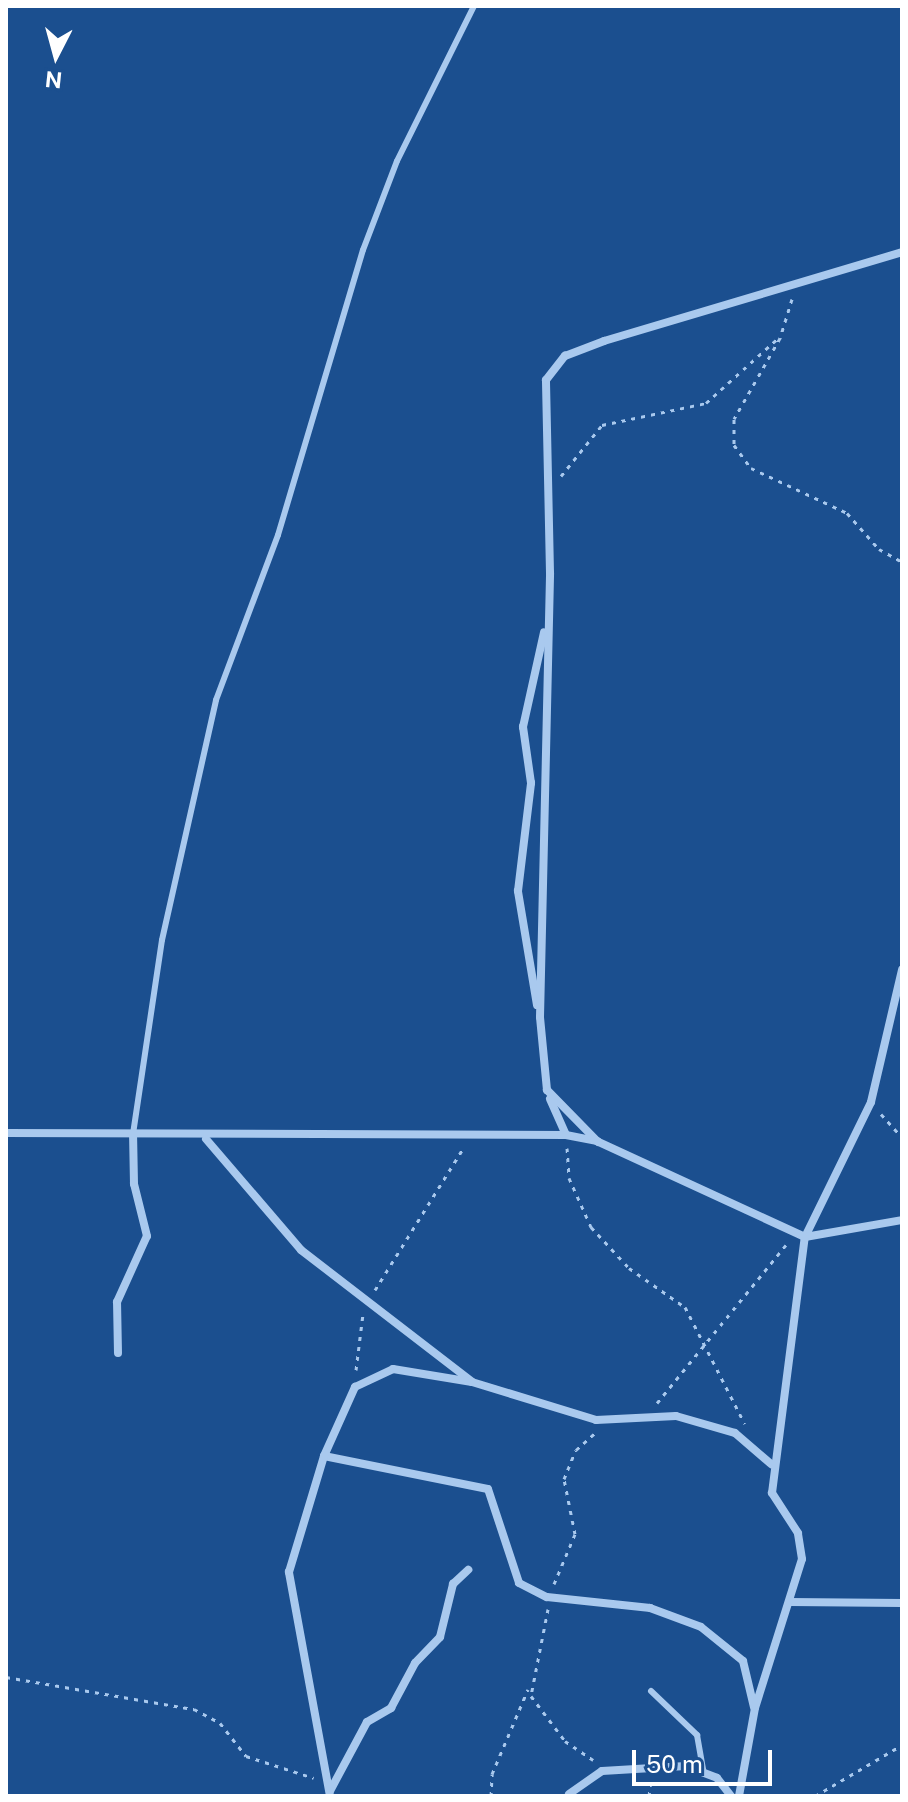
<!DOCTYPE html>
<style>
body{margin:0}
#map{position:relative;width:908px;height:1802px;overflow:hidden;background:#1b4f8f;font-family:"Public Sans",sans-serif}
div>[style]{position:absolute}
.path>*{height:3px;margin-top:-1.5px;transform-origin:0;background:repeating-linear-gradient(90deg,#a9c9ee 0 4px,transparent 0 10px)}
.lane>*{height:6px;margin:-3px;padding:0 3px;transform-origin:3px;border-radius:3px;background:#a9c9ee}
.street>*{height:8px;margin:-4px;padding:0 4px;transform-origin:4px;border-radius:4px;background:#a9c9ee}
span{translate:-50% -50%;white-space:nowrap;text-align:center;line-height:1.15;-webkit-text-stroke:6px #1b4f8f;paint-order:stroke}
.frame{position:absolute;inset:0;border:8px solid #fff;pointer-events:none}
.north{position:absolute;left:16px;top:16px;width:80px;height:80px;-webkit-text-stroke:6px #1b4f8f;paint-order:stroke;rotate:186deg;font-size:22px;font-weight:700;line-height:32px;text-align:center;color:#fff}
.north::after{content:'';display:block;margin:auto;width:28px;height:36px;background:#fff;clip-path:polygon(50% 0,100% 100%,50% 72%,0 100%)}
.scale{position:absolute;left:632px;top:1750px;width:140px;height:36px;box-sizing:border-box;border:4px solid #fff;border-top:0;padding-left:10px;font-size:24px;line-height:28px;white-space:nowrap;color:#fff;-webkit-text-stroke:6px #1b4f8f;paint-order:stroke}
</style>
<div id="map">
<div class="path">
<i style="left:792px;top:299px;width:41px;rotate:107.1deg"></i>
<i style="left:780px;top:338px;width:93px;rotate:119.6deg"></i>
<i style="left:734px;top:419px;width:26px;rotate:90deg"></i>
<i style="left:734px;top:445px;width:29px;rotate:54deg"></i>
<i style="left:751px;top:468px;width:106px;rotate:25.1deg"></i>
<i style="left:847px;top:513px;width:48px;rotate:48.4deg"></i>
<i style="left:879px;top:549px;width:26px;rotate:29deg"></i>
<i style="left:561px;top:476px;width:65px;rotate:-51.2deg"></i>
<i style="left:602px;top:425px;width:106px;rotate:-11.9deg"></i>
<i style="left:706px;top:403px;width:96px;rotate:-42deg"></i>
<i style="left:881px;top:1114px;width:31px;rotate:48deg"></i>
<i style="left:567px;top:1148px;width:30px;rotate:86deg"></i>
<i style="left:569px;top:1178px;width:54px;rotate:65.8deg"></i>
<i style="left:591px;top:1227px;width:56px;rotate:47.2deg"></i>
<i style="left:629px;top:1268px;width:68px;rotate:34.9deg"></i>
<i style="left:685px;top:1307px;width:131px;rotate:62.9deg"></i>
<i style="left:375px;top:1290px;width:168px;rotate:-58.1deg"></i>
<i style="left:356px;top:1370px;width:56px;rotate:-82.9deg"></i>
<i style="left:657px;top:1403px;width:204px;rotate:-50.8deg"></i>
<i style="left:554px;top:1584px;width:54px;rotate:-67.2deg"></i>
<i style="left:575px;top:1534px;width:56px;rotate:-101.3deg"></i>
<i style="left:564px;top:1479px;width:31px;rotate:-68deg"></i>
<i style="left:576px;top:1450px;width:25px;rotate:-42deg"></i>
<i style="left:548px;top:1609px;width:89px;rotate:101.1deg"></i>
<i style="left:531px;top:1696px;width:56px;rotate:52.9deg"></i>
<i style="left:565px;top:1741px;width:34px;rotate:34deg"></i>
<i style="left:6px;top:1677px;width:191px;rotate:9.7deg"></i>
<i style="left:194px;top:1709px;width:30px;rotate:28deg"></i>
<i style="left:220px;top:1723px;width:42px;rotate:51.8deg"></i>
<i style="left:246px;top:1756px;width:71px;rotate:17.9deg"></i>
<i style="left:491px;top:1796px;width:22px;rotate:-87deg"></i>
<i style="left:492px;top:1774px;width:92px;rotate:-67deg"></i>
<i style="left:649px;top:1796px;width:16px;rotate:-83deg"></i>
<i style="left:815px;top:1796px;width:101px;rotate:-30.4deg"></i>
</div>
<div class="lane">
<i style="left:133px;top:1134px;width:196px;rotate:-81.5deg"></i>
<i style="left:162px;top:940px;width:246px;rotate:-77.3deg"></i>
<i style="left:216px;top:700px;width:176px;rotate:-69.4deg"></i>
<i style="left:278px;top:535px;width:297px;rotate:-73.4deg"></i>
<i style="left:363px;top:250px;width:95px;rotate:-69.1deg"></i>
<i style="left:397px;top:161px;width:173px;rotate:-63.6deg"></i>
<i style="left:651px;top:1691px;width:64px;rotate:43.7deg"></i>
<i style="left:697px;top:1735px;width:36px;rotate:80deg"></i>
</div>
<div class="street">
<i style="left:537px;top:1005px;width:116px;rotate:-99.5deg"></i>
<i style="left:518px;top:891px;width:109px;rotate:-83.1deg"></i>
<i style="left:531px;top:783px;width:57px;rotate:-98.1deg"></i>
<i style="left:523px;top:727px;width:97px;rotate:-77.5deg"></i>
<i style="left:550px;top:1099px;width:39px;rotate:66deg"></i>
<i style="left:6px;top:1133px;width:560px;rotate:0.2deg"></i>
<i style="left:566px;top:1135px;width:32px;rotate:11deg"></i>
<i style="left:206px;top:1139px;width:146px;rotate:49.4deg"></i>
<i style="left:301px;top:1250px;width:215px;rotate:37.6deg"></i>
<i style="left:805px;top:1237px;width:150px;rotate:-63.9deg"></i>
<i style="left:871px;top:1102px;width:136px;rotate:-76.8deg"></i>
<i style="left:805px;top:1237px;width:98px;rotate:-9.9deg"></i>
<i style="left:118px;top:1353px;width:51px;rotate:-91.1deg"></i>
<i style="left:117px;top:1302px;width:72px;rotate:-65.6deg"></i>
<i style="left:147px;top:1236px;width:54px;rotate:-104deg"></i>
<i style="left:134px;top:1184px;width:50px;rotate:-91.1deg"></i>
<i style="left:324px;top:1456px;width:167px;rotate:11.4deg"></i>
<i style="left:488px;top:1489px;width:99px;rotate:71.7deg"></i>
<i style="left:519px;top:1583px;width:31px;rotate:27deg"></i>
<i style="left:547px;top:1597px;width:104px;rotate:6.1deg"></i>
<i style="left:650px;top:1608px;width:54px;rotate:20.4deg"></i>
<i style="left:701px;top:1627px;width:54px;rotate:39deg"></i>
<i style="left:743px;top:1661px;width:47px;rotate:76.6deg"></i>
<i style="left:790px;top:1602px;width:112px;rotate:0.5deg"></i>
<i style="left:330px;top:1791px;width:78px;rotate:-61.8deg"></i>
<i style="left:367px;top:1722px;width:28px;rotate:-30deg"></i>
<i style="left:391px;top:1708px;width:51px;rotate:-61.9deg"></i>
<i style="left:415px;top:1663px;width:36px;rotate:-46deg"></i>
<i style="left:440px;top:1637px;width:55px;rotate:-76.2deg"></i>
<i style="left:453px;top:1584px;width:21px;rotate:-43deg"></i>
<i style="left:569px;top:1794px;width:40px;rotate:-34.9deg"></i>
<i style="left:602px;top:1771px;width:84px;rotate:-3.4deg"></i>
<i style="left:686px;top:1766px;width:33px;rotate:21deg"></i>
<i style="left:717px;top:1778px;width:23px;rotate:52deg"></i>
<i style="left:330px;top:1796px;width:228px;rotate:-100.4deg"></i>
<i style="left:289px;top:1572px;width:121px;rotate:-73.2deg"></i>
<i style="left:324px;top:1456px;width:76px;rotate:-65.8deg"></i>
<i style="left:355px;top:1387px;width:42px;rotate:-25.3deg"></i>
<i style="left:393px;top:1369px;width:80px;rotate:9.3deg"></i>
<i style="left:472px;top:1382px;width:130px;rotate:17deg"></i>
<i style="left:596px;top:1420px;width:80px;rotate:-2.9deg"></i>
<i style="left:676px;top:1416px;width:61px;rotate:16.1deg"></i>
<i style="left:735px;top:1433px;width:48px;rotate:40.7deg"></i>
<i style="left:739px;top:1796px;width:89px;rotate:-79.7deg"></i>
<i style="left:755px;top:1708px;width:156px;rotate:-72.5deg"></i>
<i style="left:802px;top:1559px;width:26px;rotate:-99deg"></i>
<i style="left:798px;top:1533px;width:48px;rotate:-123deg"></i>
<i style="left:772px;top:1493px;width:258px;rotate:-82.7deg"></i>
<i style="left:805px;top:1237px;width:228px;rotate:-155.3deg"></i>
<i style="left:598px;top:1142px;width:73px;rotate:-134.4deg"></i>
<i style="left:547px;top:1090px;width:73px;rotate:-95.5deg"></i>
<i style="left:540px;top:1017px;width:444px;rotate:-88.7deg"></i>
<i style="left:550px;top:573px;width:193px;rotate:-91.2deg"></i>
<i style="left:546px;top:380px;width:31px;rotate:-52deg"></i>
<i style="left:565px;top:356px;width:42px;rotate:-21deg"></i>
<i style="left:604px;top:341px;width:311px;rotate:-16.6deg"></i>
</div>
<div class="frame"></div>
<div class="north">N</div>
<div class="scale">50 m</div>
</div>
